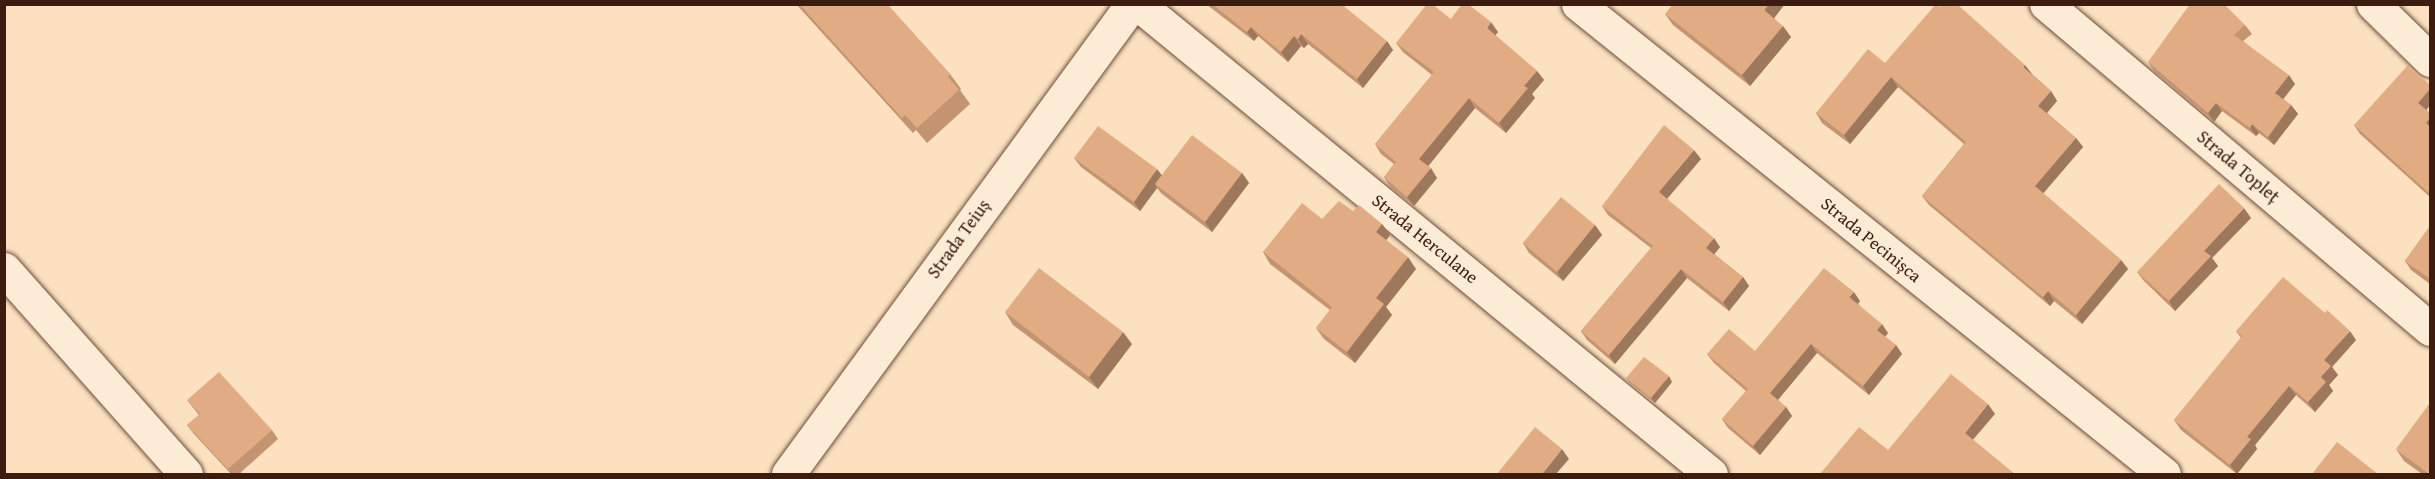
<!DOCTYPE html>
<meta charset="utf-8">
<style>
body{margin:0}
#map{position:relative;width:2435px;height:479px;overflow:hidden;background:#fbe1bf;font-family:"Gentium Book Plus",serif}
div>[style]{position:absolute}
.roads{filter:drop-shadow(0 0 2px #6c4d3c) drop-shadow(0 0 2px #6c4d3c)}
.street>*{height:33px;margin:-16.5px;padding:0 16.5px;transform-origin:16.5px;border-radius:16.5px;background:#fcecd5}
.wall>*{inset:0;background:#c29472}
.shaded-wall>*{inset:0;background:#9e785c}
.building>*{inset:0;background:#e1ac84}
span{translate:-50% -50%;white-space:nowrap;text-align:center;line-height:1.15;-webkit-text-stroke:6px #fcecd5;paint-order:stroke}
.street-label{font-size:18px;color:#3d1c10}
.frame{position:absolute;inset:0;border:6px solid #3d1c10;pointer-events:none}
</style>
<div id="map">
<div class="roads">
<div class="street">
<i style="left:1138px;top:4px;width:741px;rotate:39.36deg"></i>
<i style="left:1578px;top:4px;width:751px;rotate:38.73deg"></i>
<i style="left:2046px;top:4px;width:503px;rotate:40.24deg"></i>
<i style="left:2373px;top:4px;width:80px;rotate:44.5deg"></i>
<i style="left:4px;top:269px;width:274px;rotate:48.4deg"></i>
<i style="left:788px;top:474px;width:582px;rotate:-53.8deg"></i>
</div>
</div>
<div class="wall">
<i style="clip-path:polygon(796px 4px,887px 4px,950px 74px,961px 89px,960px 90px,970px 104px,927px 143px,916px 130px,913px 133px)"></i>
<i style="clip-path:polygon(1206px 4px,1341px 4px,1393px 50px,1363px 88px,1308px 44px,1304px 48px,1301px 46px,1288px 62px,1258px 36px,1254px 41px)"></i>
<i style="clip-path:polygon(1665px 14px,1774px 18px,1791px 37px,1750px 86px,1673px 25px)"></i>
<i style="clip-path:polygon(1451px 19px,1498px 32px,1495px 35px,1537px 71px,1544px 80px,1532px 94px,1535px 98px,1506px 133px,1475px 108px,1428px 166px,1437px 178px,1414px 206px,1390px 187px,1384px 177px,1394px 164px,1381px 154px,1375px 144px,1432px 75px,1403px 52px,1396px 43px)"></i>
<i style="clip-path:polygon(2245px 25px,2252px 34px,2243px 41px,2295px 84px,2283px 99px,2291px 105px,2298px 114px,2274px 145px,2259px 133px,2256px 136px,2222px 111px,2214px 122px,2154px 71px,2148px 62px)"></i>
<i style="clip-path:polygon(1885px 63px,2032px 74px,2051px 91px,2057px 101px,2047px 113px,2076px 138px,2083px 147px,2043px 193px,2121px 260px,2128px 269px,2082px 324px,2054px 301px,2050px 306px,1929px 205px,1922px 196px,1964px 144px,1898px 87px,1850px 144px,1822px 123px,1816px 113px)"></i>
<i style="clip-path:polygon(2430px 85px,2430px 105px,2426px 110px,2430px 113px,2430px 197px,2360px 134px,2354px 125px)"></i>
<i style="clip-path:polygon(1074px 158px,1162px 175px,1242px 173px,1249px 183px,1212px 232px,1162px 194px,1157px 188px,1140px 211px,1081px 167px)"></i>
<i style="clip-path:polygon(1701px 159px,1667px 199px,1720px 247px,1714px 254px,1743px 277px,1749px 286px,1729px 311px,1687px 278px,1615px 364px,1587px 340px,1581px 331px,1651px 248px,1608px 215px,1602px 206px)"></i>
<i style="clip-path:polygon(1353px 211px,1382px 224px,1390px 235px,1386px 240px,1416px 269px,1386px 307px,1392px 315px,1355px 363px,1324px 339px,1316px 328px,1330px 310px,1270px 264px,1263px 252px,1322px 219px)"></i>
<i style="clip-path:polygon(2251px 218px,2212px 258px,2218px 266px,2175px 311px,2144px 281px,2137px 272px)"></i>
<i style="clip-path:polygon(1595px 225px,1602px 235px,1563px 281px,1529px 253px,1523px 243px)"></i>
<i style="clip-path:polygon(2430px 226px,2430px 284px,2411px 270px,2405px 261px)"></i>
<i style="clip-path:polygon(1860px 301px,1858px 304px,1888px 333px,1885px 337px,1896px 345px,1902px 354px,1869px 395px,1817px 353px,1778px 400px,1786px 407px,1792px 416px,1760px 455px,1728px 428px,1722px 419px,1746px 391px,1714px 363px,1707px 354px,1755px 351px)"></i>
<i style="clip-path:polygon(1005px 312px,1132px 344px,1098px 389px,1013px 325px)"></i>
<i style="clip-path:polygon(2236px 331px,2356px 340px,2332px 367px,2338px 375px,2329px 385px,2333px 391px,2315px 412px,2296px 395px,2255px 445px,2257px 449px,2237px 474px,2181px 430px,2174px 420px,2241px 338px)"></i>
<i style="clip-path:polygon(1626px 378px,1672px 382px,1655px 403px,1630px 383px)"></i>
<i style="clip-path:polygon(187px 400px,272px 430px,278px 439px,239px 474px,231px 474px,194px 434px,187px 425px,199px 415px)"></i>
<i style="clip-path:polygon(2396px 449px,2430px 474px,2422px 474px,2404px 461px)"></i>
</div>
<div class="shaded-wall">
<i style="clip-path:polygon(1769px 4px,1785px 4px,1772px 21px,1764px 10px)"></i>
<i style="clip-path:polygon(1491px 22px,1498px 32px,1493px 38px,1487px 28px)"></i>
<i style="clip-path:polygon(1783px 26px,1791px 37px,1750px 86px,1742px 75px)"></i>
<i style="clip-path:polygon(1251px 27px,1258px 36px,1254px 41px,1247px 32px)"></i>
<i style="clip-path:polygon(1301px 34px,1308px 44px,1304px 48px,1298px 39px)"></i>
<i style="clip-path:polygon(1294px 36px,1301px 46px,1288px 62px,1281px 52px)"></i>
<i style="clip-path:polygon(1387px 41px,1393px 50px,1363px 88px,1357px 79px)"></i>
<i style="clip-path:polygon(2025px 65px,2032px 74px,2029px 77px,2023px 67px)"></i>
<i style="clip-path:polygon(1537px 71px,1544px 80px,1532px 94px,1535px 98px,1506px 133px,1499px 123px,1524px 86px)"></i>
<i style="clip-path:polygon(2289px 75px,2295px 84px,2281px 102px,2275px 93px)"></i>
<i style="clip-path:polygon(1891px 77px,1898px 87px,1850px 144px,1844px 135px)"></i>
<i style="clip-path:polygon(2430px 89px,2430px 105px,2425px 112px,2418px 103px)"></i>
<i style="clip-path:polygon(2051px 91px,2057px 101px,2045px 115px,2038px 106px)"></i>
<i style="clip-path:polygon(1469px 98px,1475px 108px,1426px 169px,1419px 159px)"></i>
<i style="clip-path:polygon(2216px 103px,2222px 111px,2214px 122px,2208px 113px)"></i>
<i style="clip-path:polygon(2291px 105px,2298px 114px,2274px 145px,2268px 137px)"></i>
<i style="clip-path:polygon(2430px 118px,2430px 130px,2426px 123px)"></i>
<i style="clip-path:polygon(2252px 124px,2259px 133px,2256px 136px,2250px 128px)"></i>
<i style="clip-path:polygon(2076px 138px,2083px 147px,2041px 196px,2035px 186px)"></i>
<i style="clip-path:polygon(1694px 150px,1701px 159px,1665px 201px,1659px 192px)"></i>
<i style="clip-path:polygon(1431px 168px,1437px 178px,1414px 206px,1407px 197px)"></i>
<i style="clip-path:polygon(1157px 169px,1164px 178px,1155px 184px,1157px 188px,1140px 211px,1134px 202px)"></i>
<i style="clip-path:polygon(1242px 173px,1249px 183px,1212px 232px,1205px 222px)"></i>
<i style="clip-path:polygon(2244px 208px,2251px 218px,2212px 258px,2218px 266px,2175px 311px,2169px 301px,2204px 251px)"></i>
<i style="clip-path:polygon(1382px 224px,1390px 235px,1384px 243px,1376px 232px)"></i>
<i style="clip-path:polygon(1595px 225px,1602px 235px,1563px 281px,1557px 272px)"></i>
<i style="clip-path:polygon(1714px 238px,1720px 247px,1712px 257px,1706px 248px)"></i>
<i style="clip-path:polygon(1408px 257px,1416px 269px,1386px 307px,1392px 315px,1355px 363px,1347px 352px,1376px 298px)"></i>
<i style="clip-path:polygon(2121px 260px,2128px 269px,2082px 324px,2076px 315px)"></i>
<i style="clip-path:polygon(1681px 269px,1687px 278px,1615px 364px,1609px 355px)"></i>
<i style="clip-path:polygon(1743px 277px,1749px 286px,1729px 311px,1723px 302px)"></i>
<i style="clip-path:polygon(2048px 291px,2054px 301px,2050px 306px,2043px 297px)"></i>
<i style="clip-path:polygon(1854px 292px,1860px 301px,1856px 306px,1849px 297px)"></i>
<i style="clip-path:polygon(1882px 324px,1888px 333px,1883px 339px,1877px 330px)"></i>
<i style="clip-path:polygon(2350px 331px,2356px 340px,2332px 367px,2338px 375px,2329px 385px,2333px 391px,2315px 412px,2308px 402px,2321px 377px,2324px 360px)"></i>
<i style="clip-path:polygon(1123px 332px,1132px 344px,1098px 389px,1089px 377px)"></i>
<i style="clip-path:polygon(1811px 344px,1817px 353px,1776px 402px,1770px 393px)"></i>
<i style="clip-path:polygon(1896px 345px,1902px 354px,1869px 395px,1863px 386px)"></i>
<i style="clip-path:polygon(1669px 376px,1672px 382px,1655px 403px,1651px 398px)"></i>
<i style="clip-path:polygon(2289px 386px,2296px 395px,2255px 445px,2257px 449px,2237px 474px,2230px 465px,2247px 437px)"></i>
<i style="clip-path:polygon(1988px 404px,1995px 414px,1971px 442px,1965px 433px)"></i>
<i style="clip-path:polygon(1786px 407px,1792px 416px,1760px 455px,1753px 446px)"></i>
<i style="clip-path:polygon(1562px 449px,1569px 459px,1556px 474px,1542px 474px)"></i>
</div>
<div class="building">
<i style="clip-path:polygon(799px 4px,887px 4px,950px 74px,948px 77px,959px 90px,917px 128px,905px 115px,902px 118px)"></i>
<i style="clip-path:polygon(1212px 4px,1341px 4px,1387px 41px,1357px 79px,1301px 34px,1298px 39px,1294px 36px,1281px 52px,1251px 27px,1247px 32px)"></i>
<i style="clip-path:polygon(1427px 4px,1432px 4px,1451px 19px,1462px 4px,1468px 4px,1491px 22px,1487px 28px,1537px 71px,1524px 86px,1528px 88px,1499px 123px,1469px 98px,1419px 159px,1431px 168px,1407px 197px,1384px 177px,1396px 162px,1375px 144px,1434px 72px,1396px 43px)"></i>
<i style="clip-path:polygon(1673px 4px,1769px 4px,1764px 10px,1783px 26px,1742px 75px,1665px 14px)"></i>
<i style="clip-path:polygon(1936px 4px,1940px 7px,1943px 4px,1957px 4px,2025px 65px,2023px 67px,2051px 91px,2038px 106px,2076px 138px,2035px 186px,2121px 260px,2076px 315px,2048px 291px,2043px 297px,1922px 196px,1966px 142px,1891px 77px,1844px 135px,1816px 113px,1868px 49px,1885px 63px)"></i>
<i style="clip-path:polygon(2190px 4px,2224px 4px,2245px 25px,2234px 35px,2289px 75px,2275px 93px,2291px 105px,2268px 137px,2252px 124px,2250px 128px,2216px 103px,2208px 113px,2148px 62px)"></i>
<i style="clip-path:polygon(2408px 65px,2430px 85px,2430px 89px,2418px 103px,2430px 113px,2430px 118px,2426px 123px,2430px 127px,2430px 194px,2354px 125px)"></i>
<i style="clip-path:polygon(1664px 125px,1694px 150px,1659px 192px,1714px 238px,1706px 248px,1743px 277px,1723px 302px,1681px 269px,1609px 355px,1581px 331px,1653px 246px,1602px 206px)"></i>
<i style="clip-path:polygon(1098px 126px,1157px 169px,1134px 202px,1074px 158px)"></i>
<i style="clip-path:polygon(1192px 135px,1242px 173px,1205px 222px,1155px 184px)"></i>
<i style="clip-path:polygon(2219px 184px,2244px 208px,2204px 251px,2211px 256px,2169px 301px,2137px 272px)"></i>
<i style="clip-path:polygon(1561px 197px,1595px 225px,1557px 272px,1523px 243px)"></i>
<i style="clip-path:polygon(1339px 201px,1353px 211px,1359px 205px,1382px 224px,1376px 232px,1408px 257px,1376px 298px,1384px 304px,1347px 352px,1316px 328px,1332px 307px,1263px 252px,1302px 203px,1322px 219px)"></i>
<i style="clip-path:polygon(2430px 226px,2430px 279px,2405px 261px)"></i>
<i style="clip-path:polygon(1039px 268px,1123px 332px,1089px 377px,1005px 312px)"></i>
<i style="clip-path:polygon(1824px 268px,1854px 292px,1849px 297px,1882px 324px,1877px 330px,1896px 345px,1863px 386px,1811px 344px,1770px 393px,1786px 407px,1753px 446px,1722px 419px,1748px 389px,1707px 354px,1729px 329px,1755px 351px)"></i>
<i style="clip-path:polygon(2283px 277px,2325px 313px,2327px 310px,2350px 331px,2324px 360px,2331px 366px,2321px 377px,2326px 382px,2308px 402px,2289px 386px,2247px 437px,2251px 439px,2230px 465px,2174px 420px,2242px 336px,2236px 331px)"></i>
<i style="clip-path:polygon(1644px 357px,1669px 376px,1651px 398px,1626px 378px)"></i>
<i style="clip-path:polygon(219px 372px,272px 430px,228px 469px,187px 425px,200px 414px,187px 400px)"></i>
<i style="clip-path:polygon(1951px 374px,1988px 404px,1965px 433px,2015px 474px,1820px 474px,1859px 427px,1888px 450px)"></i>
<i style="clip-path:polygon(2429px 404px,2430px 405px,2430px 474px,2396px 449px)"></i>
<i style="clip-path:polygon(1535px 427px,1562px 449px,1542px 474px,1497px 474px)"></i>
<i style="clip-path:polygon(2337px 442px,2378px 474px,2312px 474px)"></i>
</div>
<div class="street-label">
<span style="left:2238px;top:167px;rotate:40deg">Strada Topleț</span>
<span style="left:959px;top:239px;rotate:-54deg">Strada Teiuș</span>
<span style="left:1425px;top:239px;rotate:39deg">Strada Herculane</span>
<span style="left:1871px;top:240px;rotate:39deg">Strada Pecinișca</span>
</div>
<div class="frame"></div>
</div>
